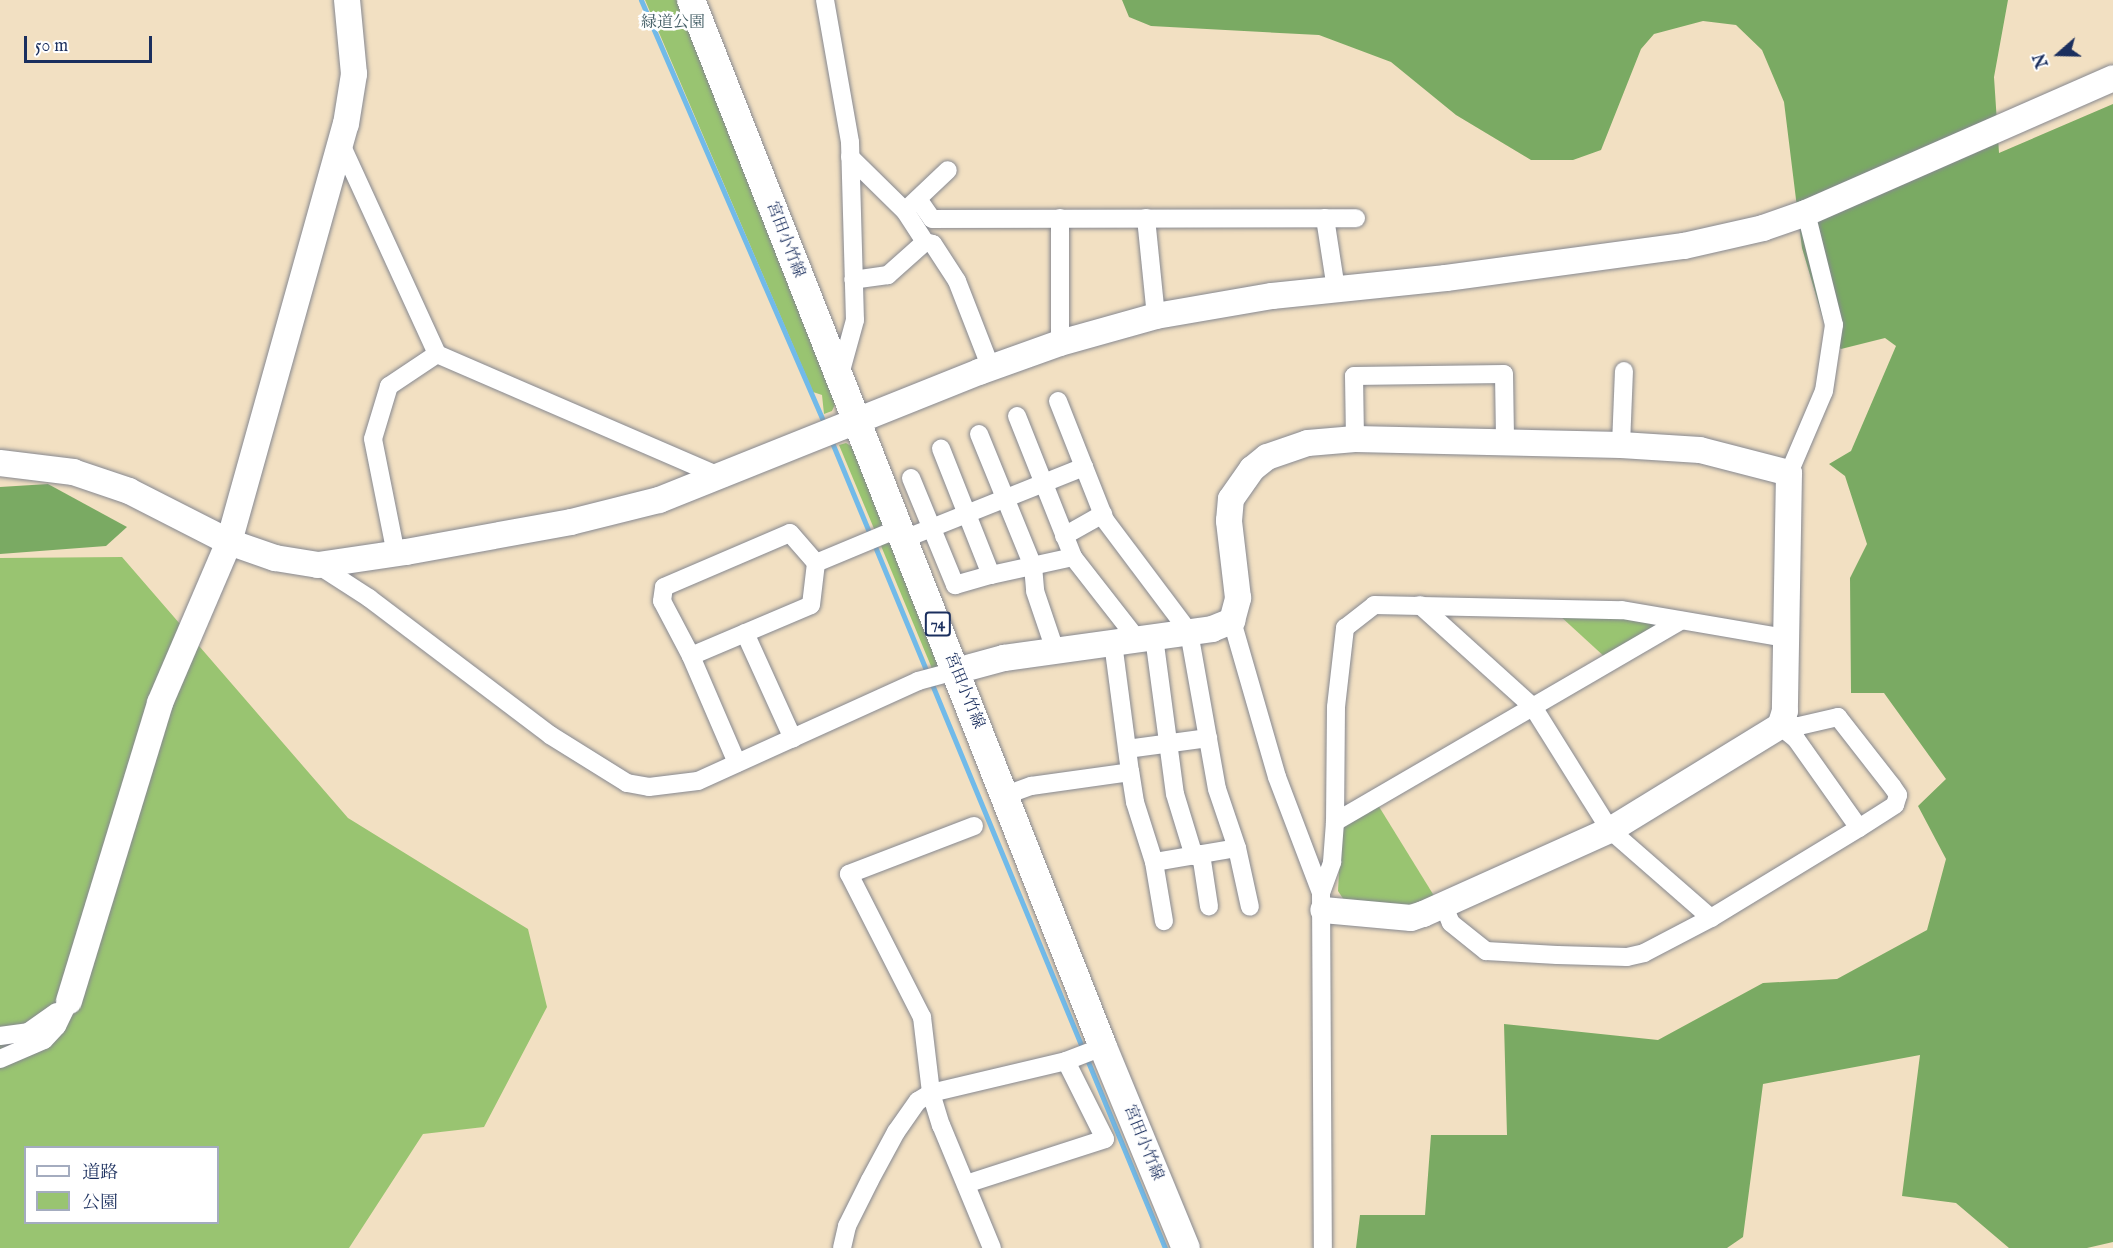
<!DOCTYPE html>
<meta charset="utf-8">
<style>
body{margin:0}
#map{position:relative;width:2113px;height:1248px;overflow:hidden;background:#f2e0c2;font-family:"IM FELL English","Noto Serif JP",serif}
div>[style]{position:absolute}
.green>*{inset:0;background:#99c471}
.forest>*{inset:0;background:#7aaa63}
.stream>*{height:5px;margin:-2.5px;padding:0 2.5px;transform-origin:2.5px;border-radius:2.5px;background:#71bae9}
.roads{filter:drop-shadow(0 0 2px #868890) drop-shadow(0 0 2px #868890)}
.street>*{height:18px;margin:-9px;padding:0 9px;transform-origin:9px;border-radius:9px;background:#fff}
.secondary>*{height:26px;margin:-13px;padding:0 13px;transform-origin:13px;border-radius:13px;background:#fff}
.primary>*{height:28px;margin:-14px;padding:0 14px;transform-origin:14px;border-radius:14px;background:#fff}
span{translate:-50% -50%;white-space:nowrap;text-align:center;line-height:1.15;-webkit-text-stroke:5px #fff;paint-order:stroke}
.shield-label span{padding:2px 4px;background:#fff;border:2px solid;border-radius:4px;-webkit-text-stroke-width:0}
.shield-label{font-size:15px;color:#1b2f5e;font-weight:700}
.park-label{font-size:16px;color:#415c64}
.street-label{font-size:16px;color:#1b2f5e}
.legend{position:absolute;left:24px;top:1146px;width:195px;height:78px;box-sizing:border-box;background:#fff;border:2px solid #a4acbf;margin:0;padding:8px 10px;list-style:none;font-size:18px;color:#1b2f5e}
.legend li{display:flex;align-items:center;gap:12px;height:30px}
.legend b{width:30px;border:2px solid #a4acbf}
.north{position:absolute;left:2029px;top:24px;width:60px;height:60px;-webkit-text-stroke:4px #fff;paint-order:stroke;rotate:250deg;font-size:16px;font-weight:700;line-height:24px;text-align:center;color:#1b2f5e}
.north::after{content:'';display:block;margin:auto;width:21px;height:27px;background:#1b2f5e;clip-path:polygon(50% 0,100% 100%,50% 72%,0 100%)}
.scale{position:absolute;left:24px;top:36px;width:128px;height:27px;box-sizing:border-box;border:3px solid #1b2f5e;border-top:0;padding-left:8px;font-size:18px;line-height:21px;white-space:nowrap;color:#1b2f5e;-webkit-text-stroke:4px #fff;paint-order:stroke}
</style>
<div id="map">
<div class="green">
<i style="clip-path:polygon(645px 0,682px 0,837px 400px,832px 411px,824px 414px,822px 395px,813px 392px)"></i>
<i style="clip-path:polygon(846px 443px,861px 452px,888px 520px,875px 531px,839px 445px)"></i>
<i style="clip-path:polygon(896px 540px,944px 661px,933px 671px,879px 541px)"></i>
<i style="clip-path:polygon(evenodd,122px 557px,348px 818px,528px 929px,547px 1007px,484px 1127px,423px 1134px,349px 1248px,0 1248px,0 558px,122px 557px,26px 1148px,218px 1148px,218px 1222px,26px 1222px,26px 1148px)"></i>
<i style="clip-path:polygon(1559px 615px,1656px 620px,1660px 629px,1607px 659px)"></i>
<i style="clip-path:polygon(1378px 805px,1436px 899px,1413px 909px,1346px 903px,1338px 891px,1341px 833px,1346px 823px)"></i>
</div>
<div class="forest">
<i style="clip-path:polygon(1122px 0,2008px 0,1994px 77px,1999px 153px,2113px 104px,2113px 1242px,2087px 1248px,2009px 1248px,1956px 1203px,1902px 1196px,1920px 1055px,1763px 1084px,1743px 1237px,1727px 1248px,1356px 1248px,1360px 1215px,1425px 1215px,1431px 1135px,1507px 1135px,1504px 1024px,1658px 1040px,1763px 983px,1837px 979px,1927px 930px,1946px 859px,1918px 806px,1946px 779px,1884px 693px,1851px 693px,1850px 578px,1867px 544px,1845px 476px,1829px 464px,1851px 451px,1896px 346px,1885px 338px,1841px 349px,1829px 339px,1802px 248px,1784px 102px,1762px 50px,1736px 25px,1703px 21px,1654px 34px,1641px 49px,1601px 150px,1573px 160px,1531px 160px,1456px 115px,1391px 62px,1319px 35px,1151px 26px,1129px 17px)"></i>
<i style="clip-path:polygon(48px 484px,127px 527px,106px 546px,0 554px,0 487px)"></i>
</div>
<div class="stream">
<i style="left:641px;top:0;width:464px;rotate:66.6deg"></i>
<i style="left:831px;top:440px;width:874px;rotate:67.54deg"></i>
</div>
<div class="roads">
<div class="street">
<i style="left:825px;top:0;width:144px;rotate:80deg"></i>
<i style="left:850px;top:142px;width:178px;rotate:88.4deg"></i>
<i style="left:855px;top:320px;width:60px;rotate:105.4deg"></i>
<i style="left:340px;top:142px;width:233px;rotate:65.4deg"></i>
<i style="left:437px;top:354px;width:58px;rotate:146.3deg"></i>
<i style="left:389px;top:386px;width:55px;rotate:106.8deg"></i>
<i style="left:373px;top:439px;width:117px;rotate:78.7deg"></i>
<i style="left:850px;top:157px;width:77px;rotate:44.5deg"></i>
<i style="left:905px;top:211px;width:37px;rotate:57deg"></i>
<i style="left:925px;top:242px;width:50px;rotate:138.3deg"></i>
<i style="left:888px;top:275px;width:35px;rotate:172deg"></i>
<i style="left:918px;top:199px;width:24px;rotate:55deg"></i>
<i style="left:932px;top:219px;width:424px;rotate:-0.1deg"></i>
<i style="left:910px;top:206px;width:52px;rotate:-43.5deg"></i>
<i style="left:1146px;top:218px;width:99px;rotate:84.2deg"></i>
<i style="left:1325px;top:218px;width:72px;rotate:81.2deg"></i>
<i style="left:925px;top:242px;width:8px;rotate:14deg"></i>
<i style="left:933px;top:244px;width:44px;rotate:57deg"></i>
<i style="left:957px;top:281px;width:93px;rotate:68.7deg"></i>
<i style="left:1060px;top:343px;width:125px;rotate:-90deg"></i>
<i style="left:437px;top:354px;width:312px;rotate:23.4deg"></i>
<i style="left:1058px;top:401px;width:71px;rotate:68.5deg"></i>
<i style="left:1017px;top:416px;width:152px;rotate:68.3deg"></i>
<i style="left:1073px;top:557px;width:104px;rotate:52deg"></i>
<i style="left:979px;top:434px;width:143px;rotate:67.8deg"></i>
<i style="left:1033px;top:566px;width:25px;rotate:85deg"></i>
<i style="left:1035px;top:591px;width:62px;rotate:71.3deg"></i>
<i style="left:1355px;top:439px;width:63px;rotate:-90.9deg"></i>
<i style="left:1354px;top:376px;width:150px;rotate:-0.8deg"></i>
<i style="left:1504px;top:374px;width:67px;rotate:89.1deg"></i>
<i style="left:1621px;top:445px;width:74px;rotate:-87.7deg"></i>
<i style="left:1789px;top:473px;width:89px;rotate:-66.9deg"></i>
<i style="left:1824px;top:391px;width:67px;rotate:-81.4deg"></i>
<i style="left:1834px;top:325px;width:115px;rotate:-104deg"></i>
<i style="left:911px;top:478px;width:116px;rotate:67.6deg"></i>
<i style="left:955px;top:585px;width:37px;rotate:-16deg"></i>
<i style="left:991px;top:575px;width:136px;rotate:-111.6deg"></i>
<i style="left:1064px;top:536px;width:45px;rotate:-29.4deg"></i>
<i style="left:904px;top:539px;width:194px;rotate:-21.8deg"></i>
<i style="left:1084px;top:467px;width:57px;rotate:68.4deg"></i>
<i style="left:1105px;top:520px;width:140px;rotate:53.1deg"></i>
<i style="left:1189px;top:632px;width:159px;rotate:79.9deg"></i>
<i style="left:1217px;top:789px;width:62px;rotate:71.3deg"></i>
<i style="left:1237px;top:848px;width:84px;rotate:170.4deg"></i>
<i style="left:1154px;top:862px;width:63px;rotate:-107.6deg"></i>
<i style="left:1135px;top:802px;width:30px;rotate:-99deg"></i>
<i style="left:318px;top:565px;width:61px;rotate:32.9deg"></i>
<i style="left:369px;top:598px;width:227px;rotate:37.1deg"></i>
<i style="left:550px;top:735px;width:91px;rotate:31.9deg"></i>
<i style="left:627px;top:783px;width:22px;rotate:10deg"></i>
<i style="left:649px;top:787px;width:49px;rotate:-7deg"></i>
<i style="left:698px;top:781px;width:242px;rotate:-24.4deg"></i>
<i style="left:918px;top:681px;width:39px;rotate:-15deg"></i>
<i style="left:991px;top:575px;width:84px;rotate:-12.4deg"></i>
<i style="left:1420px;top:605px;width:152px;rotate:42.1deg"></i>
<i style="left:1533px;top:707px;width:145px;rotate:58deg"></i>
<i style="left:1610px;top:830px;width:134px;rotate:41.1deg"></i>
<i style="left:1232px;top:621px;width:162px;rotate:73.9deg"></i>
<i style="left:1277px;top:777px;width:124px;rotate:69.2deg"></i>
<i style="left:1321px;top:893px;width:355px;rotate:89.7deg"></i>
<i style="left:745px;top:633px;width:116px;rotate:65.6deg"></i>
<i style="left:1154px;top:637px;width:158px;rotate:82.4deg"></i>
<i style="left:1175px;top:794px;width:65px;rotate:73deg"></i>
<i style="left:691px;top:656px;width:62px;rotate:-117.8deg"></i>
<i style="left:662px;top:601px;width:14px;rotate:-82deg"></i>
<i style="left:664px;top:587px;width:137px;rotate:-23.2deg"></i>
<i style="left:790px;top:533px;width:40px;rotate:49deg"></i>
<i style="left:1780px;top:726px;width:19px"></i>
<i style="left:1799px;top:726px;width:40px;rotate:-13deg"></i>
<i style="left:1838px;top:717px;width:88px;rotate:52deg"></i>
<i style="left:1892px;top:786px;width:11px;rotate:56deg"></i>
<i style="left:1898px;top:795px;width:10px;rotate:107deg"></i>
<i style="left:1895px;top:805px;width:43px;rotate:147.4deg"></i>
<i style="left:1127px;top:749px;width:82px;rotate:-7.7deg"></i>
<i style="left:737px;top:763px;width:116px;rotate:-113.3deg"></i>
<i style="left:691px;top:656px;width:130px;rotate:-23deg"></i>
<i style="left:811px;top:605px;width:42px;rotate:-83.2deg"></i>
<i style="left:816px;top:563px;width:91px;rotate:-22.6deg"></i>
<i style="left:1006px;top:795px;width:27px;rotate:-20deg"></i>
<i style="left:1031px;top:786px;width:100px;rotate:-8deg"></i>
<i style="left:1130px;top:772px;width:131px;rotate:-97.5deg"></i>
<i style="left:1335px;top:822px;width:400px;rotate:-30.2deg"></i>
<i style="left:974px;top:826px;width:134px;rotate:159deg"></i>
<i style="left:849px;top:874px;width:161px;rotate:63deg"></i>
<i style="left:922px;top:1017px;width:77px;rotate:83.2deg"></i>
<i style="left:931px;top:1093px;width:34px;rotate:73deg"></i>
<i style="left:941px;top:1125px;width:133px;rotate:67.5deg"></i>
<i style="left:1237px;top:848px;width:60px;rotate:77.6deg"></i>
<i style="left:1201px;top:854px;width:53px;rotate:81.3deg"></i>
<i style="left:1154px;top:862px;width:60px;rotate:80.4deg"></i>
<i style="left:1321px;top:893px;width:33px;rotate:-70deg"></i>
<i style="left:1332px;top:862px;width:40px;rotate:-85.7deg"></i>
<i style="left:1335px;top:822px;width:115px;rotate:-89.5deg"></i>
<i style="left:1336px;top:707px;width:80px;rotate:-83.5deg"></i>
<i style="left:1345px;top:628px;width:37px;rotate:-38deg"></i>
<i style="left:1374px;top:605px;width:248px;rotate:1.2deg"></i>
<i style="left:1622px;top:610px;width:165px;rotate:9.7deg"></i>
<i style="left:1444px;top:906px;width:18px;rotate:68deg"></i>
<i style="left:1451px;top:923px;width:45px;rotate:38.7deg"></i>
<i style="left:1486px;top:951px;width:71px;rotate:3.2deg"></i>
<i style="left:1557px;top:955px;width:70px;rotate:1.6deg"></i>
<i style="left:1627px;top:957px;width:17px;rotate:-13deg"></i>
<i style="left:1644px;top:953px;width:76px;rotate:-27.6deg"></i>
<i style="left:1711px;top:918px;width:173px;rotate:-31.3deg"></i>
<i style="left:1859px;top:828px;width:109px;rotate:-125.3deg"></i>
<i style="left:1796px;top:739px;width:21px;rotate:-141deg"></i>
<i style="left:0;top:1036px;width:28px;rotate:-8deg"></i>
<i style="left:28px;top:1032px;width:35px;rotate:-35deg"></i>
<i style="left:0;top:1059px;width:48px;rotate:-23.4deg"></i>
<i style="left:44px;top:1040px;width:19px;rotate:-47deg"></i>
<i style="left:57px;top:1026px;width:28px;rotate:-64deg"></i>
<i style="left:966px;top:1184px;width:146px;rotate:-17.9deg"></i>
<i style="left:1105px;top:1139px;width:87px;rotate:-116.6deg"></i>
<i style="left:842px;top:1248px;width:23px;rotate:-77deg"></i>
<i style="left:847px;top:1226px;width:51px;rotate:-63.4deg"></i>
<i style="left:870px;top:1180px;width:55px;rotate:-61.6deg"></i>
<i style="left:896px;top:1132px;width:38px;rotate:-55deg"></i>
<i style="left:918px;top:1101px;width:15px;rotate:-32deg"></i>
<i style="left:931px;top:1093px;width:139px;rotate:-13.3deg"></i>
<i style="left:1066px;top:1061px;width:40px;rotate:-21deg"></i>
</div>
<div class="secondary">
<i style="left:0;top:463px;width:74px;rotate:7deg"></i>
<i style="left:73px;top:472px;width:59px;rotate:18.7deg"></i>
<i style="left:129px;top:491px;width:112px;rotate:27deg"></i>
<i style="left:229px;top:542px;width:49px;rotate:19.2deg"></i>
<i style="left:275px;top:558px;width:44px;rotate:9.2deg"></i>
<i style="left:318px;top:565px;width:89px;rotate:-8.4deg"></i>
<i style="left:406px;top:552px;width:168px;rotate:-10.3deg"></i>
<i style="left:571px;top:522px;width:91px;rotate:-14deg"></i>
<i style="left:659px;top:500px;width:345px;rotate:-21.8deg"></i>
<i style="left:979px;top:372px;width:86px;rotate:-19.7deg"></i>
<i style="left:1060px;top:343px;width:100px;rotate:-15.7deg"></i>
<i style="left:1156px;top:316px;width:118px;rotate:-9.8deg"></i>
<i style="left:1272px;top:296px;width:175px;rotate:-5.9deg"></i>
<i style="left:1446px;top:278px;width:240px;rotate:-7.7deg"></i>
<i style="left:1684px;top:246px;width:81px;rotate:-12.8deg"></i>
<i style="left:1763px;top:228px;width:46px;rotate:-19.2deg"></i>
<i style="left:1806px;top:213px;width:335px;rotate:-23.7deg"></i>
<i style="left:956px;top:671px;width:50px;rotate:-15.2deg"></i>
<i style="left:1004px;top:658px;width:210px;rotate:-7.9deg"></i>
<i style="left:1212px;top:629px;width:22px;rotate:-22deg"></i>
<i style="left:1232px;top:621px;width:24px;rotate:-75deg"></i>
<i style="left:1238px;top:598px;width:78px;rotate:-96.7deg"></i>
<i style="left:1229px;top:521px;width:22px;rotate:-85deg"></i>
<i style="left:1231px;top:499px;width:37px;rotate:-55deg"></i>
<i style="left:1252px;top:469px;width:19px;rotate:-39deg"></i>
<i style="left:1267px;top:457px;width:43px;rotate:-18.9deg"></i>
<i style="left:1308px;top:443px;width:47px;rotate:-4.9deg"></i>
<i style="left:1355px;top:439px;width:266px;rotate:1.3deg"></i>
<i style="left:1621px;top:445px;width:79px;rotate:3.6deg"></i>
<i style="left:1700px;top:450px;width:92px;rotate:14.5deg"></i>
<i style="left:1789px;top:473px;width:238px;rotate:91deg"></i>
<i style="left:1785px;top:711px;width:16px;rotate:108deg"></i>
<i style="left:1780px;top:726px;width:199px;rotate:148.5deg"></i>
<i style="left:1610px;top:830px;width:205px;rotate:155.8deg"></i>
<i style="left:1423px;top:914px;width:13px;rotate:162deg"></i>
<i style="left:1411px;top:918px;width:88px;rotate:-174.8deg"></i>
<i style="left:69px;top:1001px;width:312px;rotate:-73deg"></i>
<i style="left:160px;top:703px;width:175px;rotate:-66.8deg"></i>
<i style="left:229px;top:542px;width:434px;rotate:-74.4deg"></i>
<i style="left:346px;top:124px;width:51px;rotate:-80.9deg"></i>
<i style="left:354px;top:74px;width:74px;rotate:-95.4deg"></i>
</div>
<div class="primary">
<i style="left:691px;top:0;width:1125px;rotate:68.52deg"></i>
<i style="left:1103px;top:1047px;width:217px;rotate:67.6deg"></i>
</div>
</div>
<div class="shield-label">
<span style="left:938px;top:624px">74</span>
</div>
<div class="park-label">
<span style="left:673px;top:23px">緑道公園</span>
</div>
<div class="street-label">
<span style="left:785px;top:240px;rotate:69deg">宮田小竹線</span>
<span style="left:964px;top:691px;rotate:68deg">宮田小竹線</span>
<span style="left:1143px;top:1143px;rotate:68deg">宮田小竹線</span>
</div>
<ul class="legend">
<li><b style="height:8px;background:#fff"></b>道路</li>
<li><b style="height:16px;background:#99c471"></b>公園</li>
</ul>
<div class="north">N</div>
<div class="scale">50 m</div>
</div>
